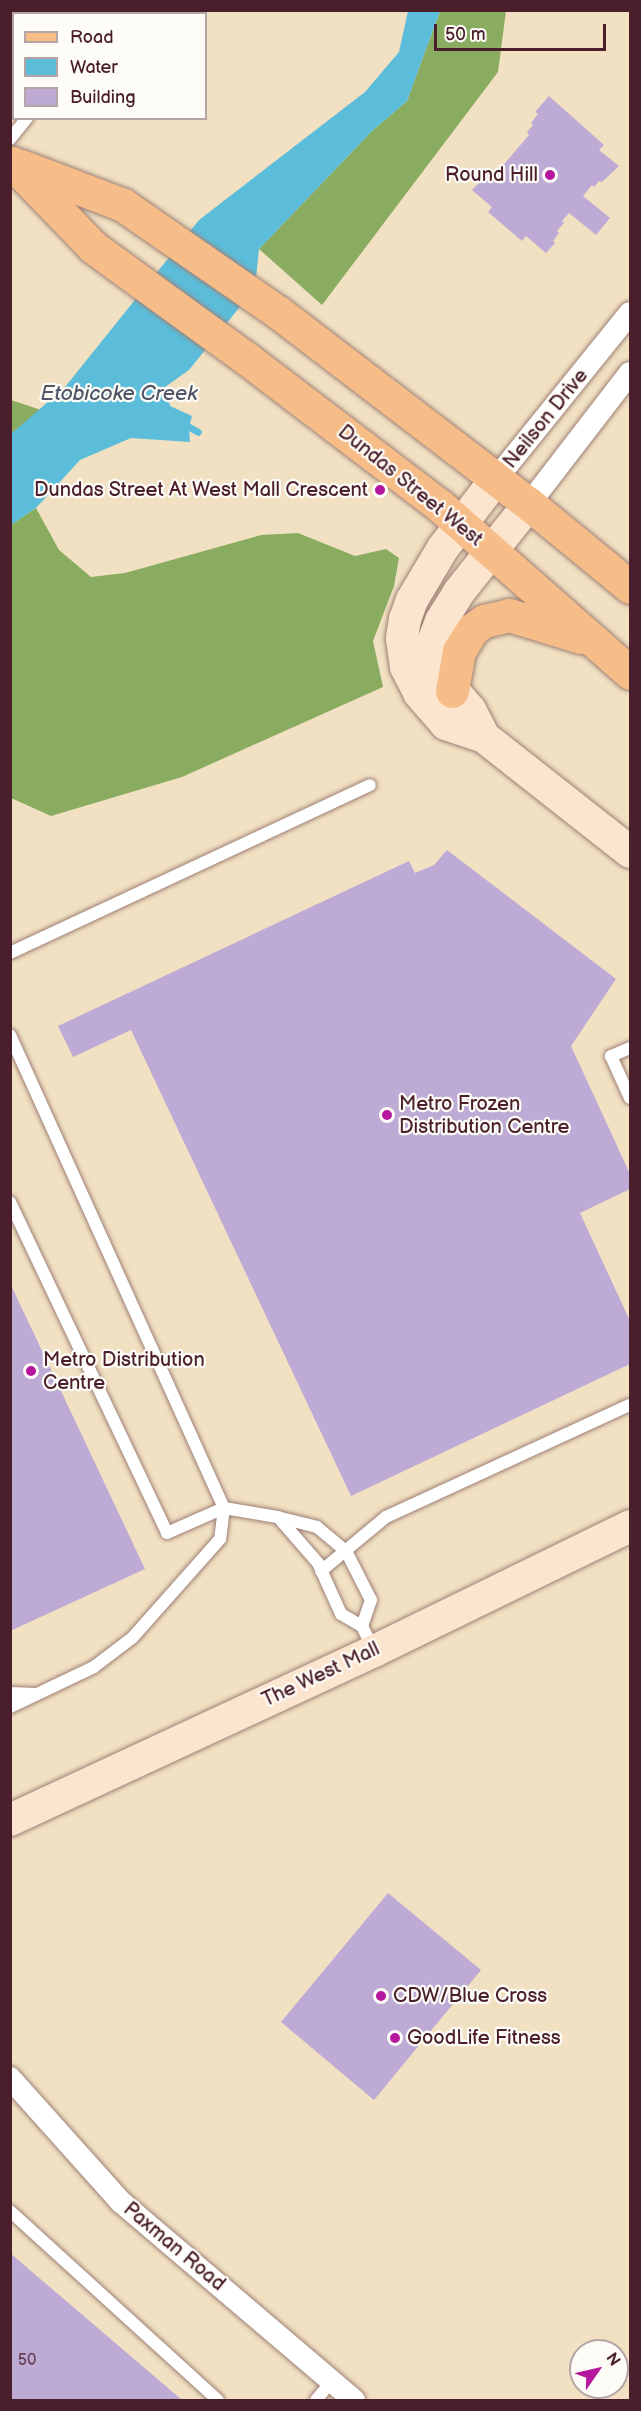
<!DOCTYPE html>
<style>
body{margin:0}
#map{position:relative;width:641px;height:2411px;overflow:hidden;background:#f1e0c2;font-family:"Balsamiq Sans",sans-serif}
div>[style]{position:absolute}
.forest>*{inset:0;background:#8aac61}
.water>*{inset:0;background:#5bbdda}
.stream>*{height:7px;margin:-3.5px;padding:0 3.5px;transform-origin:3.5px;border-radius:3.5px;background:#5bbdda}
.building>*{inset:0;background:#bdaad5}
.roads{filter:drop-shadow(0 0 2px #9e8076) drop-shadow(0 0 2px #9e8076)}
.service>*{height:12px;margin:-6px;padding:0 6px;transform-origin:6px;border-radius:6px;background:#fff}
.minor>*{height:22px;margin:-11px;padding:0 11px;transform-origin:11px;border-radius:11px;background:#fff}
.secondary>*{height:32px;margin:-16px;padding:0 16px;transform-origin:16px;border-radius:16px;background:#fce5cf}
.primary>*{height:33px;margin:-16.5px;padding:0 16.5px;transform-origin:16.5px;border-radius:16.5px;background:#f7bd88}
.dots>*{width:16px;height:16px;translate:-50% -50%;box-sizing:border-box;border:3px solid #fdfcf7;border-radius:50%}
span{translate:-50% -50%;white-space:nowrap;text-align:center;line-height:1.15;-webkit-text-stroke:4.5px #fdfcf7;paint-order:stroke}
.number-label{font-size:16px;color:#674256}
.number-label span{-webkit-text-stroke-width:0}
.poi-label{font-size:20px;color:#4a1f2b}
.right{translate:-100% -50%;text-align:right}
.left{translate:0 -50%;text-align:left}
.street-label{font-size:20px;color:#4a1f2b}
.water-label{font-size:21px;color:#505668;font-style:italic}
.frame{position:absolute;inset:0;border:12px solid #4a1f2b;pointer-events:none}
.legend{position:absolute;left:12px;top:12px;width:195px;height:108px;box-sizing:border-box;background:#fdfcf7;border:2px solid #b5a4a5;margin:0;padding:8px 10px;list-style:none;font-size:18px;color:#4a1f2b}
.legend li{display:flex;align-items:center;gap:12px;height:30px}
.legend b{width:30px;border:2px solid #b5a4a5}
.north{position:absolute;left:569px;top:2339px;width:60px;height:60px;box-sizing:border-box;background:#fdfcf7;border:2px solid #b5a4a5;border-radius:50%;rotate:56deg;font-size:16px;font-weight:700;line-height:24px;text-align:center;color:#4a1f2b}
.north::after{content:'';display:block;margin:auto;width:21px;height:27px;background:#b5179e;clip-path:polygon(50% 0,100% 100%,50% 72%,0 100%)}
.scale{position:absolute;left:434px;top:24px;width:172px;height:27px;box-sizing:border-box;border:3px solid #4a1f2b;border-top:0;padding-left:8px;font-size:18px;line-height:21px;white-space:nowrap;color:#4a1f2b;-webkit-text-stroke:4px #fdfcf7;paint-order:stroke}
</style>
<div id="map">
<div class="forest">
<i style="clip-path:polygon(440px 11px,506px 11px,498px 72px,322px 305px,259px 249px,372px 131px,407px 101px)"></i>
<i style="clip-path:polygon(11px 400px,41px 410px,11px 434px)"></i>
<i style="clip-path:polygon(36px 508px,59px 550px,91px 577px,125px 573px,261px 535px,298px 533px,355px 556px,386px 549px,399px 558px,394px 586px,373px 641px,383px 687px,182px 777px,51px 816px,11px 798px,11px 525px)"></i>
</div>
<div class="water">
<i style="clip-path:polygon(408px 11px,440px 11px,407px 101px,372px 131px,259px 249px,255px 288px,189px 370px,165px 387px,170px 406px,192px 416px,189px 427px,190px 442px,131px 438px,80px 460px,36px 508px,11px 525px,11px 434px,65px 387px,199px 220px,365px 92px,399px 52px)"></i>
</div>
<div class="stream">
<i style="left:182px;top:423px;width:18px;rotate:29deg"></i>
</div>
<div class="building">
<i style="clip-path:polygon(36px 10px,98px 10px,98px 14px,36px 14px)"></i>
<i style="clip-path:polygon(549px 96px,604px 145px,599px 150px,619px 166px,602px 182px,599px 181px,594px 187px,592px 185px,583px 196px,610px 218px,596px 235px,569px 213px,562px 221px,564px 223px,557px 231px,559px 233px,553px 241px,555px 243px,546px 253px,526px 236px,522px 241px,488px 212px,492px 207px,472px 190px,489px 173px,491px 175px,498px 167px,500px 169px,529px 135px,527px 132px,533px 125px,531px 123px,538px 114px,535px 112px)"></i>
<i style="clip-path:polygon(447px 850px,616px 979px,571px 1046px,630px 1174px,630px 1189px,580px 1213px,630px 1321px,630px 1364px,351px 1496px,131px 1030px,73px 1057px,58px 1026px,409px 861px,415px 873px,434px 865px)"></i>
<i style="clip-path:polygon(10px 1283px,145px 1569px,10px 1631px)"></i>
<i style="clip-path:polygon(388px 1893px,481px 1970px,374px 2100px,281px 2022px)"></i>
<i style="clip-path:polygon(10px 2253px,182px 2400px,10px 2400px)"></i>
</div>
<div class="roads">
<div class="service">
<i style="left:133px;top:14px;width:4px;rotate:-90deg"></i>
<i style="left:183px;top:14px;width:4px;rotate:-90deg"></i>
<i style="left:10px;top:139px;width:27px;rotate:-51deg"></i>
<i style="left:10px;top:953px;width:397px;rotate:-25deg"></i>
<i style="left:10px;top:1035px;width:519px;rotate:65.66deg"></i>
<i style="left:224px;top:1508px;width:31px;rotate:97deg"></i>
<i style="left:220px;top:1539px;width:132px;rotate:131.6deg"></i>
<i style="left:132px;top:1638px;width:48px;rotate:142.7deg"></i>
<i style="left:94px;top:1667px;width:93px;rotate:154.5deg"></i>
<i style="left:630px;top:1048px;width:21px;rotate:157deg"></i>
<i style="left:611px;top:1056px;width:46px;rotate:65.7deg"></i>
<i style="left:10px;top:1202px;width:366px;rotate:64.6deg"></i>
<i style="left:167px;top:1533px;width:62px;rotate:-23.7deg"></i>
<i style="left:224px;top:1508px;width:54px;rotate:9.6deg"></i>
<i style="left:277px;top:1517px;width:41px;rotate:14deg"></i>
<i style="left:317px;top:1527px;width:38px;rotate:40deg"></i>
<i style="left:346px;top:1551px;width:55px;rotate:63deg"></i>
<i style="left:371px;top:1600px;width:28px;rotate:109deg"></i>
<i style="left:278px;top:1517px;width:61px;rotate:49deg"></i>
<i style="left:318px;top:1563px;width:56px;rotate:65.7deg"></i>
<i style="left:341px;top:1614px;width:24px;rotate:30deg"></i>
<i style="left:362px;top:1626px;width:28px;rotate:64deg"></i>
<i style="left:321px;top:1571px;width:85px;rotate:-39.7deg"></i>
<i style="left:386px;top:1517px;width:268px;rotate:-24.7deg"></i>
<i style="left:10px;top:1693px;width:25px;rotate:2deg"></i>
<i style="left:10px;top:2211px;width:281px;rotate:42.3deg"></i>
<i style="left:316px;top:2400px;width:25px;rotate:-50deg"></i>
</div>
<div class="minor">
<i style="left:496px;top:479px;width:213px;rotate:-51.1deg"></i>
<i style="left:529px;top:504px;width:165px;rotate:-52.4deg"></i>
<i style="left:10px;top:2078px;width:166px;rotate:48.2deg"></i>
<i style="left:121px;top:2202px;width:306px;rotate:40.4deg"></i>
</div>
<div class="secondary">
<i style="left:496px;top:479px;width:87px;rotate:127.5deg"></i>
<i style="left:443px;top:548px;width:61px;rotate:120.8deg"></i>
<i style="left:412px;top:600px;width:20px;rotate:110deg"></i>
<i style="left:405px;top:619px;width:19px;rotate:99deg"></i>
<i style="left:402px;top:638px;width:29px;rotate:82deg"></i>
<i style="left:406px;top:667px;width:29px;rotate:63deg"></i>
<i style="left:419px;top:693px;width:41px;rotate:48.9deg"></i>
<i style="left:446px;top:724px;width:40px;rotate:18.9deg"></i>
<i style="left:484px;top:737px;width:186px;rotate:38.2deg"></i>
<i style="left:484px;top:737px;width:30px;rotate:-117deg"></i>
<i style="left:470px;top:710px;width:48px;rotate:-130.7deg"></i>
<i style="left:439px;top:674px;width:11px;rotate:-112deg"></i>
<i style="left:435px;top:664px;width:22px;rotate:-95deg"></i>
<i style="left:433px;top:642px;width:22px;rotate:-69deg"></i>
<i style="left:441px;top:621px;width:34px;rotate:-58deg"></i>
<i style="left:459px;top:592px;width:112px;rotate:-51.5deg"></i>
<i style="left:10px;top:1820px;width:401px;rotate:-24.9deg"></i>
<i style="left:374px;top:1651px;width:285px;rotate:-26deg"></i>
</div>
<div class="primary">
<i style="left:12px;top:163px;width:117px;rotate:46deg"></i>
<i style="left:93px;top:247px;width:189px;rotate:36deg"></i>
<i style="left:246px;top:358px;width:243px;rotate:37.3deg"></i>
<i style="left:439px;top:505px;width:254px;rotate:41.3deg"></i>
<i style="left:21px;top:166px;width:109px;rotate:20.9deg"></i>
<i style="left:123px;top:205px;width:190px;rotate:34.7deg"></i>
<i style="left:279px;top:313px;width:315px;rotate:37.4deg"></i>
<i style="left:529px;top:504px;width:131px;rotate:39.4deg"></i>
<i style="left:452px;top:691px;width:41px;rotate:-80.1deg"></i>
<i style="left:459px;top:651px;width:26px;rotate:-58deg"></i>
<i style="left:473px;top:629px;width:14px;rotate:-36deg"></i>
<i style="left:484px;top:621px;width:26px;rotate:-13deg"></i>
<i style="left:509px;top:615px;width:75px;rotate:17deg"></i>
</div>
</div>
<div class="dots">
<i style="left:550px;top:175px;background:#b5179e"></i>
<i style="left:380px;top:490px;background:#b5179e"></i>
<i style="left:387px;top:1115px;background:#b5179e"></i>
<i style="left:31px;top:1371px;background:#b5179e"></i>
<i style="left:381px;top:1996px;background:#b5179e"></i>
<i style="left:395px;top:2038px;background:#b5179e"></i>
</div>
<div class="number-label">
<span style="left:27px;top:2361px">50</span>
</div>
<div class="poi-label">
<span class="right" style="left:538px;top:175px">Round Hill</span>
<span class="right" style="left:368px;top:490px">Dundas Street At West Mall Crescent</span>
<span class="left" style="left:399px;top:1116px">Metro Frozen<br>Distribution Centre</span>
<span class="left" style="left:43px;top:1372px">Metro Distribution<br>Centre</span>
<span class="left" style="left:393px;top:1996px">CDW/Blue Cross</span>
<span class="left" style="left:407px;top:2038px">GoodLife Fitness</span>
</div>
<div class="street-label">
<span style="left:546px;top:419px;rotate:-51deg">Neilson Drive</span>
<span style="left:410px;top:486px;rotate:39deg">Dundas Street West</span>
<span style="left:321px;top:1675px;rotate:-25deg">The West Mall</span>
<span style="left:174px;top:2247px;rotate:40deg">Paxman Road</span>
</div>
<div class="water-label">
<span style="left:119px;top:394px">Etobicoke Creek</span>
</div>
<div class="frame"></div>
<ul class="legend">
<li><b style="height:8px;background:#f7bd88"></b>Road</li>
<li><b style="height:16px;background:#5bbdda"></b>Water</li>
<li><b style="height:16px;background:#bdaad5"></b>Building</li>
</ul>
<div class="north">N</div>
<div class="scale">50 m</div>
</div>
